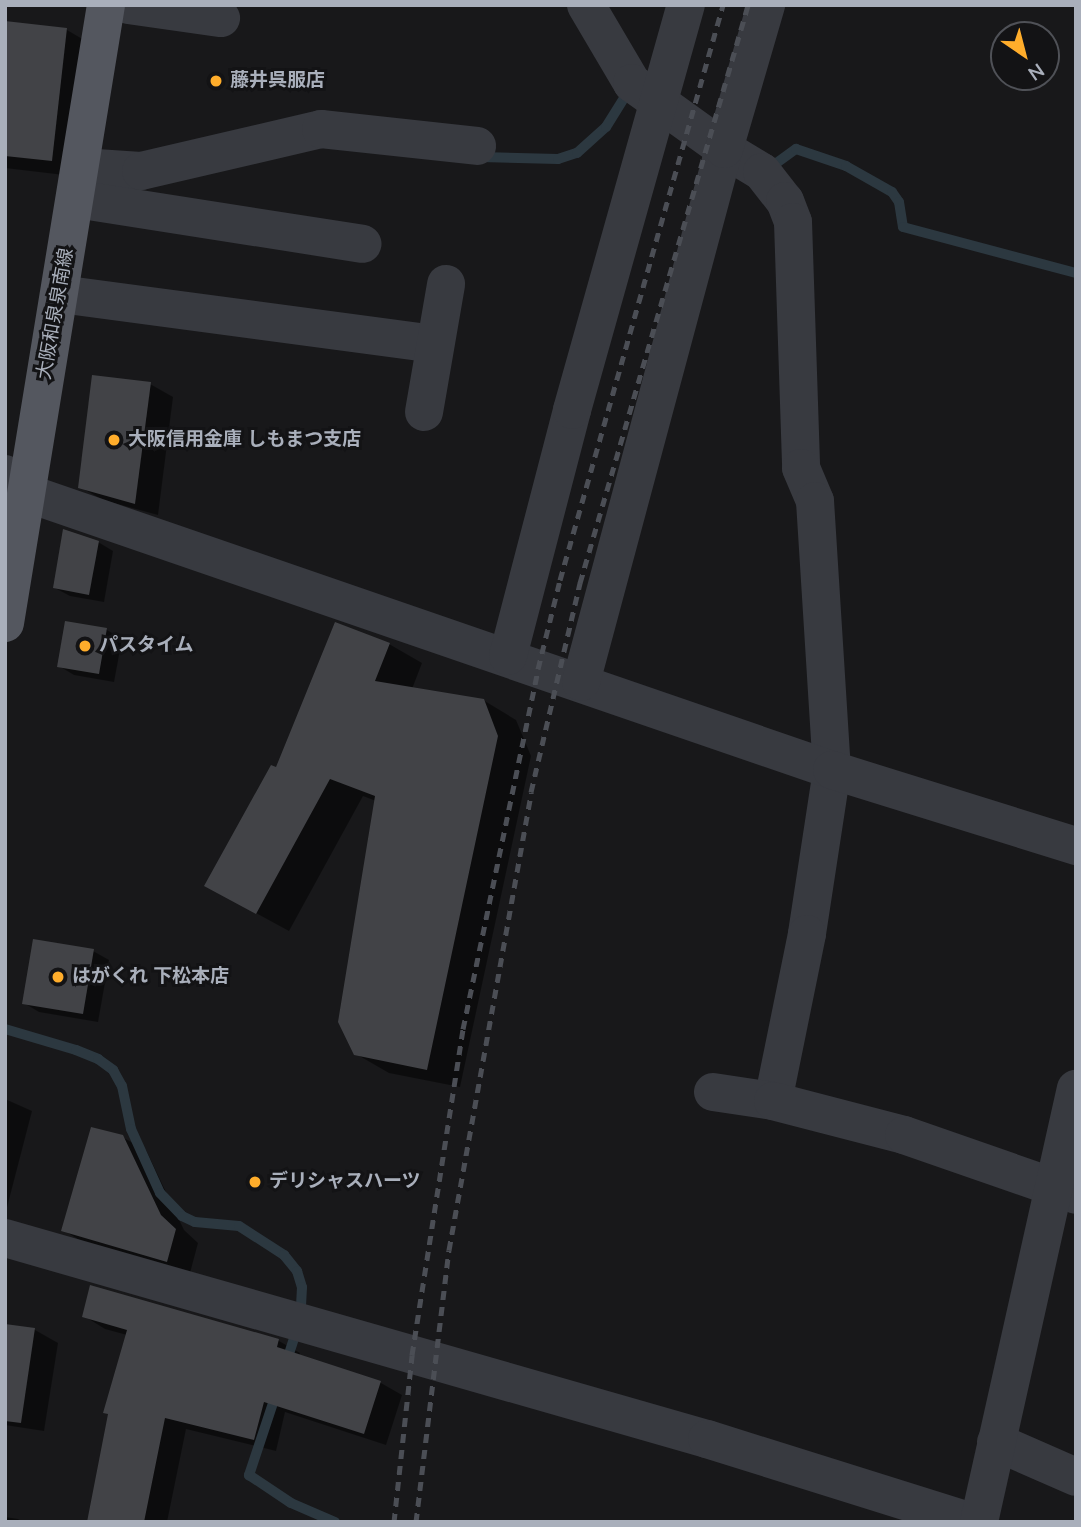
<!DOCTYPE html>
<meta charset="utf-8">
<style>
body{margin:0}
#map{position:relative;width:1081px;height:1527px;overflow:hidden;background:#18181a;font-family:"Nunito Sans","Noto Sans JP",sans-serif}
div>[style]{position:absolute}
.shadow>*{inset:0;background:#0007}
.stream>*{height:10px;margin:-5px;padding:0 5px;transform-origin:5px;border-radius:5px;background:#2c3840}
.building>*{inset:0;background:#424347}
.street>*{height:38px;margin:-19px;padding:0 19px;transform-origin:19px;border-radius:19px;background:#383a40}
.primary>*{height:38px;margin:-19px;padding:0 19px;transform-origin:19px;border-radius:19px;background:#54575f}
.rail>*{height:5px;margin-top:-2.5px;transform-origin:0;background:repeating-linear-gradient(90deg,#4b4e55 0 9px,transparent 0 16px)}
.dots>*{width:19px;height:19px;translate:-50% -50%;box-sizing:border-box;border:4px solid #131315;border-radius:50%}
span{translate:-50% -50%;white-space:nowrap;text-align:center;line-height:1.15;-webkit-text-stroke:6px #131315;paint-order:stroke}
.poi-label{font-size:19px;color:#a9afbb;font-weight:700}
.left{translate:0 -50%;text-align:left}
.street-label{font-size:19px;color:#a9afbb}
.frame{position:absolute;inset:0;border:7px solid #a9afbb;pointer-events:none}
.north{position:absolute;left:990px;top:21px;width:70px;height:70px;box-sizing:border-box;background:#131315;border:2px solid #4f5157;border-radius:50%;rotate:145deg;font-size:19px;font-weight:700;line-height:28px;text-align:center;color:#a9afbb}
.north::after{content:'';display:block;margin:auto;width:24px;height:32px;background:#ffad2b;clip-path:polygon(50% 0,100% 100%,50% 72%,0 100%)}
</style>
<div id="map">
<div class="shadow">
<i style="clip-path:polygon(5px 23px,67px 30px,96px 47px,81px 177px,5px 168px)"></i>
<i style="clip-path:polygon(150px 384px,173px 397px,158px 515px,103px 500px,80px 487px)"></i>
<i style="clip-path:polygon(98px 542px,113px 551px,104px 602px,70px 596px,55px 588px)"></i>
<i style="clip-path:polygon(67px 623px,107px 630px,122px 639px,114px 682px,74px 675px,59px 666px)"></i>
<i style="clip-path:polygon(389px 644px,422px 663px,412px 689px,483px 700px,516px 720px,531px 756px,460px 1087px,389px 1073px,356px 1054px,376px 801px,363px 796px,289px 931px,239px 904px,277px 770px)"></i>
<i style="clip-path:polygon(93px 951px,109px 960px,98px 1022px,39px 1012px,24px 1003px)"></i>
<i style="clip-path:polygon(5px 1099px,32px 1111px,5px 1215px)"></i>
<i style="clip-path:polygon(122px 1137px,146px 1150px,184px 1230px,198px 1243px,190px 1273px,86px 1244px,63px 1230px)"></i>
<i style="clip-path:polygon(91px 1287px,279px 1341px,300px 1353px,299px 1356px,381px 1383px,402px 1395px,386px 1445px,285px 1412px,276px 1451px,186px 1429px,167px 1522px,88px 1522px,127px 1335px,105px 1329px,84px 1316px)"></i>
<i style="clip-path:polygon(5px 1326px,35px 1330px,58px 1343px,44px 1431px,5px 1425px)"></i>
<i style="clip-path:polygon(5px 1517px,18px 1519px,23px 1522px,5px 1522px)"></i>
</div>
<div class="stream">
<i style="left:481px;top:157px;width:77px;rotate:1.5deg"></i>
<i style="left:558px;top:159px;width:20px;rotate:-18deg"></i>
<i style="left:577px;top:153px;width:39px;rotate:-42deg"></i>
<i style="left:606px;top:127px;width:36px;rotate:-58deg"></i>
<i style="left:771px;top:167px;width:31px;rotate:-36deg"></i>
<i style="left:796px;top:149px;width:53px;rotate:18.8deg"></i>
<i style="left:846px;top:166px;width:53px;rotate:29.5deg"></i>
<i style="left:892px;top:192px;width:12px;rotate:55deg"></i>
<i style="left:899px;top:202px;width:25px;rotate:81deg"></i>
<i style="left:903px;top:227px;width:179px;rotate:14.9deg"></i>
<i style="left:5px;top:1029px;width:74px;rotate:16.5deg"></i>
<i style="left:76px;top:1050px;width:24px;rotate:22deg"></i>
<i style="left:98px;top:1059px;width:19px;rotate:36deg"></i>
<i style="left:113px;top:1070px;width:18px;rotate:61deg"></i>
<i style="left:122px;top:1086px;width:44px;rotate:78.2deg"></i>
<i style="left:131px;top:1129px;width:70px;rotate:65.6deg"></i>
<i style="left:160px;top:1193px;width:32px;rotate:46deg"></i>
<i style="left:182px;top:1216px;width:14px;rotate:25deg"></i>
<i style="left:195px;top:1222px;width:44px;rotate:5.2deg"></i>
<i style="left:239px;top:1226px;width:54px;rotate:32.8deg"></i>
<i style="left:284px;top:1255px;width:21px;rotate:51deg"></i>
<i style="left:297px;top:1271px;width:17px;rotate:73deg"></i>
<i style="left:302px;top:1287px;width:19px;rotate:93deg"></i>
<i style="left:286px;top:1363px;width:33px;rotate:-72deg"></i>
<i style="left:277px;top:1391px;width:89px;rotate:108.4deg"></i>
<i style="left:249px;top:1475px;width:50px;rotate:33.7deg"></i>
<i style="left:291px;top:1503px;width:48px;rotate:23.4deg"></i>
</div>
<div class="building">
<i style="clip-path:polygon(5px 21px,67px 28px,52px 161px,5px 156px)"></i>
<i style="clip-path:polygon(92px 375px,151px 382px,135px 504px,78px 488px)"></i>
<i style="clip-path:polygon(63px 529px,99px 541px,89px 595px,53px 588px)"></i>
<i style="clip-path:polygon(65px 621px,107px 628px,99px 674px,57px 667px)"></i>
<i style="clip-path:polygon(335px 622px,390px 643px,375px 681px,484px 699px,498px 736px,427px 1070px,354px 1055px,338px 1022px,375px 796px,330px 779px,256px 914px,204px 886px,271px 765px,276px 767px)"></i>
<i style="clip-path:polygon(33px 939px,94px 949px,83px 1014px,22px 1004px)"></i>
<i style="clip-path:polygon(91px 1127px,123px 1135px,161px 1215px,176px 1229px,167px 1262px,61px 1231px)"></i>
<i style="clip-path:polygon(90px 1285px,279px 1339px,277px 1347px,381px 1381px,364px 1434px,264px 1402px,254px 1440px,165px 1418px,144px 1522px,87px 1522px,108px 1414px,103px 1413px,127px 1330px,82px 1317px)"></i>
<i style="clip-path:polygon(5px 1324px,35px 1328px,21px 1423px,5px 1421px)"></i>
</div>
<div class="street">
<i style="left:128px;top:5px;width:94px;rotate:8deg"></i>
<i style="left:586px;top:5px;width:91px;rotate:59.5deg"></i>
<i style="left:632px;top:83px;width:113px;rotate:35.7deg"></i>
<i style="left:724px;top:149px;width:44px;rotate:31.2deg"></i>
<i style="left:762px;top:172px;width:37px;rotate:52deg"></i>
<i style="left:785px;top:201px;width:22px;rotate:69deg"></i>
<i style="left:793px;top:222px;width:246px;rotate:88.1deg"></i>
<i style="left:801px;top:468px;width:36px;rotate:67deg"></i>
<i style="left:815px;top:501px;width:270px;rotate:86.4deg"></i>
<i style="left:832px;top:770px;width:166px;rotate:98.7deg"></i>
<i style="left:807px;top:934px;width:170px;rotate:101.5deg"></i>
<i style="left:81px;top:167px;width:60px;rotate:3.8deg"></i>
<i style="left:141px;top:171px;width:185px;rotate:-13.1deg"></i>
<i style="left:321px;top:129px;width:157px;rotate:6.2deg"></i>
<i style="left:76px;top:199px;width:290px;rotate:8.9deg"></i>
<i style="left:60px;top:294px;width:378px;rotate:7.6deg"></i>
<i style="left:424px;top:412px;width:130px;rotate:-80.2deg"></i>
<i style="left:5px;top:474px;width:26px;rotate:43deg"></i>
<i style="left:24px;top:492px;width:854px;rotate:18.99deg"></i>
<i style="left:832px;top:770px;width:256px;rotate:17.3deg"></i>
<i style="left:508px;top:656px;width:254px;rotate:-75.4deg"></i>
<i style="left:572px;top:410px;width:421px;rotate:-74.3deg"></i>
<i style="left:581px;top:682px;width:552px;rotate:-74.98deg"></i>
<i style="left:724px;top:149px;width:150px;rotate:-73.7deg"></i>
<i style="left:713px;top:1092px;width:61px;rotate:8.5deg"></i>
<i style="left:773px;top:1101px;width:135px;rotate:14.5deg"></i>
<i style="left:904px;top:1135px;width:182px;rotate:19.2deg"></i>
<i style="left:5px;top:1238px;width:730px;rotate:15.98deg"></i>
<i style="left:707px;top:1439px;width:278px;rotate:17.4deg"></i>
<i style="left:996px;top:1442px;width:87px;rotate:23.6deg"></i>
<i style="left:979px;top:1522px;width:444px;rotate:-77.4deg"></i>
</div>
<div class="primary">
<i style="left:5px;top:623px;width:626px;rotate:-80.72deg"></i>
</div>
<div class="rail">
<i style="left:394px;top:1522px;width:168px;rotate:-83.8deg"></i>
<i style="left:412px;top:1355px;width:330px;rotate:-81.1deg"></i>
<i style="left:463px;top:1029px;width:368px;rotate:-78.2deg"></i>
<i style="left:538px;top:669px;width:92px;rotate:-76.1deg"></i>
<i style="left:560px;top:580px;width:598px;rotate:-74.17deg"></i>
<i style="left:416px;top:1522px;width:274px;rotate:-83.1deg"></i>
<i style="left:449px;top:1250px;width:465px;rotate:-79.8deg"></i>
<i style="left:531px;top:792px;width:215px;rotate:-76.8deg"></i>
<i style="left:580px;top:583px;width:602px;rotate:-73.79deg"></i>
</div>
<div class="dots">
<i style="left:216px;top:81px;background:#ffad2b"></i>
<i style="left:114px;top:440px;background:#ffad2b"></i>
<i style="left:85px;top:646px;background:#ffad2b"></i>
<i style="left:58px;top:977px;background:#ffad2b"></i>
<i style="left:255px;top:1182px;background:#ffad2b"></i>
</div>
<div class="poi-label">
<span class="left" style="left:230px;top:81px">藤井呉服店</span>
<span class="left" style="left:128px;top:440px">大阪信用金庫 しもまつ支店</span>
<span class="left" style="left:99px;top:646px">パスタイム</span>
<span class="left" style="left:72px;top:977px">はがくれ 下松本店</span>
<span class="left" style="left:269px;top:1182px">デリシャスハーツ</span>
</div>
<div class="street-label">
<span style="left:56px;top:314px;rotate:-80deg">大阪和泉泉南線</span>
</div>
<div class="frame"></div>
<div class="north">N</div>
</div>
